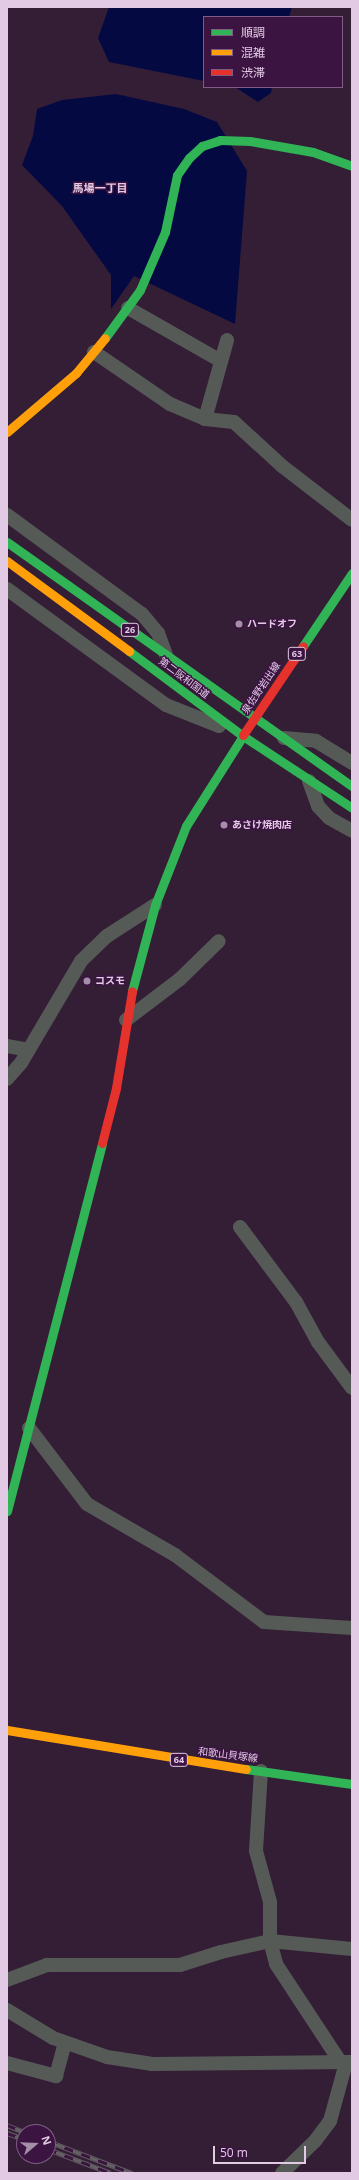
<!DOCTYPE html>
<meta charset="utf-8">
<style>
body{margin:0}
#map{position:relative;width:359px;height:2180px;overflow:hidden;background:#331e36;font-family:"Open Sans","Noto Sans JP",sans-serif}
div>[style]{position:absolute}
.water>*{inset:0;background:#050942}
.street>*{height:14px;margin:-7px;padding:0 7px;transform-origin:7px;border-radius:7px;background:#565a56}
.fast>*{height:9px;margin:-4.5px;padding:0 4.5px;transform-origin:4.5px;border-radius:4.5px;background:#30b455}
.slow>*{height:9px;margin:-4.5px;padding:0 4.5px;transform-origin:4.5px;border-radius:4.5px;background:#ff9f0a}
.jam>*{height:9px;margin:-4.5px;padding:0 4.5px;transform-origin:4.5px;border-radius:4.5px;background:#e5322d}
.rail>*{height:4.5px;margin-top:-2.25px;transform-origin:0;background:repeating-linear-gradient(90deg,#3b1441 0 9px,#655f66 0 18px);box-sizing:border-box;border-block:1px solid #655f66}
.dots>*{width:11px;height:11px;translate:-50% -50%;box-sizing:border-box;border:2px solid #3b1441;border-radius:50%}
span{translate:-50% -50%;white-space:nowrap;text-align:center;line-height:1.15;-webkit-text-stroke:3px #3b1441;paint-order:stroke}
.shield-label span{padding:1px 3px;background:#3b1441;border:1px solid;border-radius:3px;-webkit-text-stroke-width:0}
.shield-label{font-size:9px;color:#e2cae5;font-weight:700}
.poi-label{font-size:10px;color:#e2cae5;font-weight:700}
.left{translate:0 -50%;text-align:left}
.street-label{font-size:10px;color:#e2cae5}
.neighbourhood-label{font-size:11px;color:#e2cae5;font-weight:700}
.frame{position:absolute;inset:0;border:8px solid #e2cae5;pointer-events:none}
.legend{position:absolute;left:203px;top:16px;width:140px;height:72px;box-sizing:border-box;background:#3b1441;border:1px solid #7e5d83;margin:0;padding:5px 7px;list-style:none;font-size:12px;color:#e2cae5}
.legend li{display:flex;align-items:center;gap:8px;height:20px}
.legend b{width:20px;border:1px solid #7e5d83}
.north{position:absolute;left:16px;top:2124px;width:40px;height:40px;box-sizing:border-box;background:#3b1441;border:1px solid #7e5d83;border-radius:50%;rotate:71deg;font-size:11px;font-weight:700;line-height:16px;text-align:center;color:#e2cae5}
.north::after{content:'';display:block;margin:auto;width:14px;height:18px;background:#a58ea8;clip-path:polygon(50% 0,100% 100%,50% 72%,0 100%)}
.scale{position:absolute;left:213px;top:2146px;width:93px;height:18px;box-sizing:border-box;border:2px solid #e2cae5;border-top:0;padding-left:5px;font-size:12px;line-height:14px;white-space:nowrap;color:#e2cae5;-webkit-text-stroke:3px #3b1441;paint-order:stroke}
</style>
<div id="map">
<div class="water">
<i style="clip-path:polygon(109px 7px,292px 7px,289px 17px,204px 17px,204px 81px,109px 62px,98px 38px)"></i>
<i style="clip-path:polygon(235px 87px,272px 87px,271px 93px,258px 102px)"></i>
<i style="clip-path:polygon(116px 94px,184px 109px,217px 122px,247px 171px,235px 324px,134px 276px,111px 309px,111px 275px,62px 206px,22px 165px,33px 136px,37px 109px,62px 100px)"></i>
</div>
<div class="street">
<i style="left:128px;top:308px;width:107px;rotate:29.7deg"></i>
<i style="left:94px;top:352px;width:92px;rotate:34.4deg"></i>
<i style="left:170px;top:404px;width:38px;rotate:23deg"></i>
<i style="left:205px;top:419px;width:29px;rotate:6deg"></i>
<i style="left:234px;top:422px;width:65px;rotate:42.5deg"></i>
<i style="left:282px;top:466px;width:88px;rotate:37.6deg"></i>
<i style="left:205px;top:419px;width:82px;rotate:-74.4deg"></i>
<i style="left:7px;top:515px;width:167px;rotate:36.3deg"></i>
<i style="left:142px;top:614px;width:25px;rotate:50deg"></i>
<i style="left:158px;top:633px;width:23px;rotate:70deg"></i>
<i style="left:7px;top:589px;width:197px;rotate:36.1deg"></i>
<i style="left:166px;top:705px;width:57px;rotate:21.6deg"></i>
<i style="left:284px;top:738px;width:32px;rotate:5deg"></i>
<i style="left:316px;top:741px;width:42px;rotate:31.4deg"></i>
<i style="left:309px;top:781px;width:27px;rotate:70deg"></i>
<i style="left:318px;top:806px;width:16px;rotate:47deg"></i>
<i style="left:329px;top:818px;width:26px;rotate:29deg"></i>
<i style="left:126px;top:1020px;width:68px;rotate:-37.2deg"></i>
<i style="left:180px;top:979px;width:54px;rotate:-44.3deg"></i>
<i style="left:7px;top:1046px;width:22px;rotate:10deg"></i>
<i style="left:7px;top:1079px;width:21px;rotate:-49deg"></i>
<i style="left:21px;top:1063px;width:118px;rotate:-59.5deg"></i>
<i style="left:81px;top:961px;width:36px;rotate:-44deg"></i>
<i style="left:107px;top:936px;width:57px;rotate:-32.9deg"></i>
<i style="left:240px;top:1227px;width:94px;rotate:53.3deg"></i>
<i style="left:296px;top:1302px;width:46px;rotate:61.2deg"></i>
<i style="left:318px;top:1342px;width:57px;rotate:53.5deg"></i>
<i style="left:29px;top:1428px;width:96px;rotate:52.7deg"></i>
<i style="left:87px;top:1504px;width:102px;rotate:30.1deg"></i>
<i style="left:175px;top:1555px;width:111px;rotate:37deg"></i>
<i style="left:264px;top:1622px;width:88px;rotate:3.9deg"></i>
<i style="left:261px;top:1771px;width:80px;rotate:93.6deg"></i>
<i style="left:256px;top:1851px;width:53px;rotate:74.6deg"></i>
<i style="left:270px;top:1902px;width:39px;rotate:90deg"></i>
<i style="left:270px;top:1941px;width:24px;rotate:75deg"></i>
<i style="left:276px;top:1964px;width:118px;rotate:56.7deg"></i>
<i style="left:7px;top:1980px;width:43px;rotate:-20.6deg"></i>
<i style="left:47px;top:1965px;width:133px"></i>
<i style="left:180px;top:1965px;width:43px;rotate:-17.6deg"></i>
<i style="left:221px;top:1952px;width:50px;rotate:-12.7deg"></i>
<i style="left:270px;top:1941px;width:82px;rotate:5.6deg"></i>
<i style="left:7px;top:2010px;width:54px;rotate:31.3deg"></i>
<i style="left:53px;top:2038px;width:57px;rotate:19.4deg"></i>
<i style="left:107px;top:2057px;width:46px;rotate:8.8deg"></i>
<i style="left:152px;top:2064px;width:200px;rotate:-0.6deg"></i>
<i style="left:7px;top:2063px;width:51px;rotate:14.9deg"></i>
<i style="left:56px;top:2076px;width:34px;rotate:-75deg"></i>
<i style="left:282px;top:2173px;width:46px;rotate:-44.1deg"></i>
<i style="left:315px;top:2141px;width:25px;rotate:-53deg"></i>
<i style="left:330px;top:2121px;width:60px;rotate:-74.6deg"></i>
</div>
<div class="fast">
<i style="left:105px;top:338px;width:59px;rotate:-53.9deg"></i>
<i style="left:140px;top:290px;width:63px;rotate:-66.7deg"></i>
<i style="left:165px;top:232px;width:58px;rotate:-78.1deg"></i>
<i style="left:177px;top:175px;width:21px;rotate:-55deg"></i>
<i style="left:189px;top:158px;width:18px;rotate:-43deg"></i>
<i style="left:202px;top:146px;width:19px;rotate:-18deg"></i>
<i style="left:220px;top:140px;width:30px;rotate:2deg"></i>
<i style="left:250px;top:141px;width:64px;rotate:9.9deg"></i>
<i style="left:313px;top:152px;width:41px;rotate:19.7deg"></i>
<i style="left:7px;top:542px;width:423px;rotate:35.3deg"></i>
<i style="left:303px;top:646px;width:88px;rotate:-56.1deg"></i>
<i style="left:129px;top:651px;width:142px;rotate:36.7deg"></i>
<i style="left:243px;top:736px;width:131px;rotate:33.4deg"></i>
<i style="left:132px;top:991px;width:89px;rotate:-75deg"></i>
<i style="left:155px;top:905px;width:85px;rotate:-68.6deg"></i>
<i style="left:186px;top:826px;width:107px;rotate:-57.7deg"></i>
<i style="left:7px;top:1511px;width:380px;rotate:-75.5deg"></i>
<i style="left:246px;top:1769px;width:107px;rotate:8.1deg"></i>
</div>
<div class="slow">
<i style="left:7px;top:432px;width:91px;rotate:-40.5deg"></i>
<i style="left:76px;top:373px;width:45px;rotate:-50.4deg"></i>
<i style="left:7px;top:561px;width:152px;rotate:36.4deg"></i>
<i style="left:7px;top:1730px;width:242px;rotate:9.3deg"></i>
</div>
<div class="jam">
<i style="left:243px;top:735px;width:107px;rotate:-56deg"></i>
<i style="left:102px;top:1143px;width:57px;rotate:-75.7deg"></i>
<i style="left:116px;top:1088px;width:98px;rotate:-80.6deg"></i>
</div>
<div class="rail">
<i style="left:7px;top:2125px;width:18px;rotate:22deg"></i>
<i style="left:7px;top:2133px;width:18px;rotate:19deg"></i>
<i style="left:48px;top:2141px;width:90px;rotate:20.9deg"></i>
<i style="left:48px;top:2149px;width:67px;rotate:20.9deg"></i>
</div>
<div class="dots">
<i style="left:239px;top:624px;background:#a58ea8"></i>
<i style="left:224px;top:825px;background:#a58ea8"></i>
<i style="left:87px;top:981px;background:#a58ea8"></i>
</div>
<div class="shield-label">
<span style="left:130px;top:630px">26</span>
<span style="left:297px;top:654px">63</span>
<span style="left:179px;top:1760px">64</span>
</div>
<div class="poi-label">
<span class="left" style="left:247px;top:624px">ハードオフ</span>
<span class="left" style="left:232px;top:825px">あさけ焼肉店</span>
<span class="left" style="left:95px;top:981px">コスモ</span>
</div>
<div class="street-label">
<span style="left:184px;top:678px;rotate:37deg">第二阪和国道</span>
<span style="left:261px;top:688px;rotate:-56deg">泉佐野岩出線</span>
<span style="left:228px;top:1755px;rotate:7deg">和歌山貝塚線</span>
</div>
<div class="neighbourhood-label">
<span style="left:100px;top:188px">馬場一丁目</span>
</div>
<div class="frame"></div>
<ul class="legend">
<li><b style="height:5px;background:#30b455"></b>順調</li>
<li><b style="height:5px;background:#ff9f0a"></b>混雑</li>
<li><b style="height:5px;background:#e5322d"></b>渋滞</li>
</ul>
<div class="north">N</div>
<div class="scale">50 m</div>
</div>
